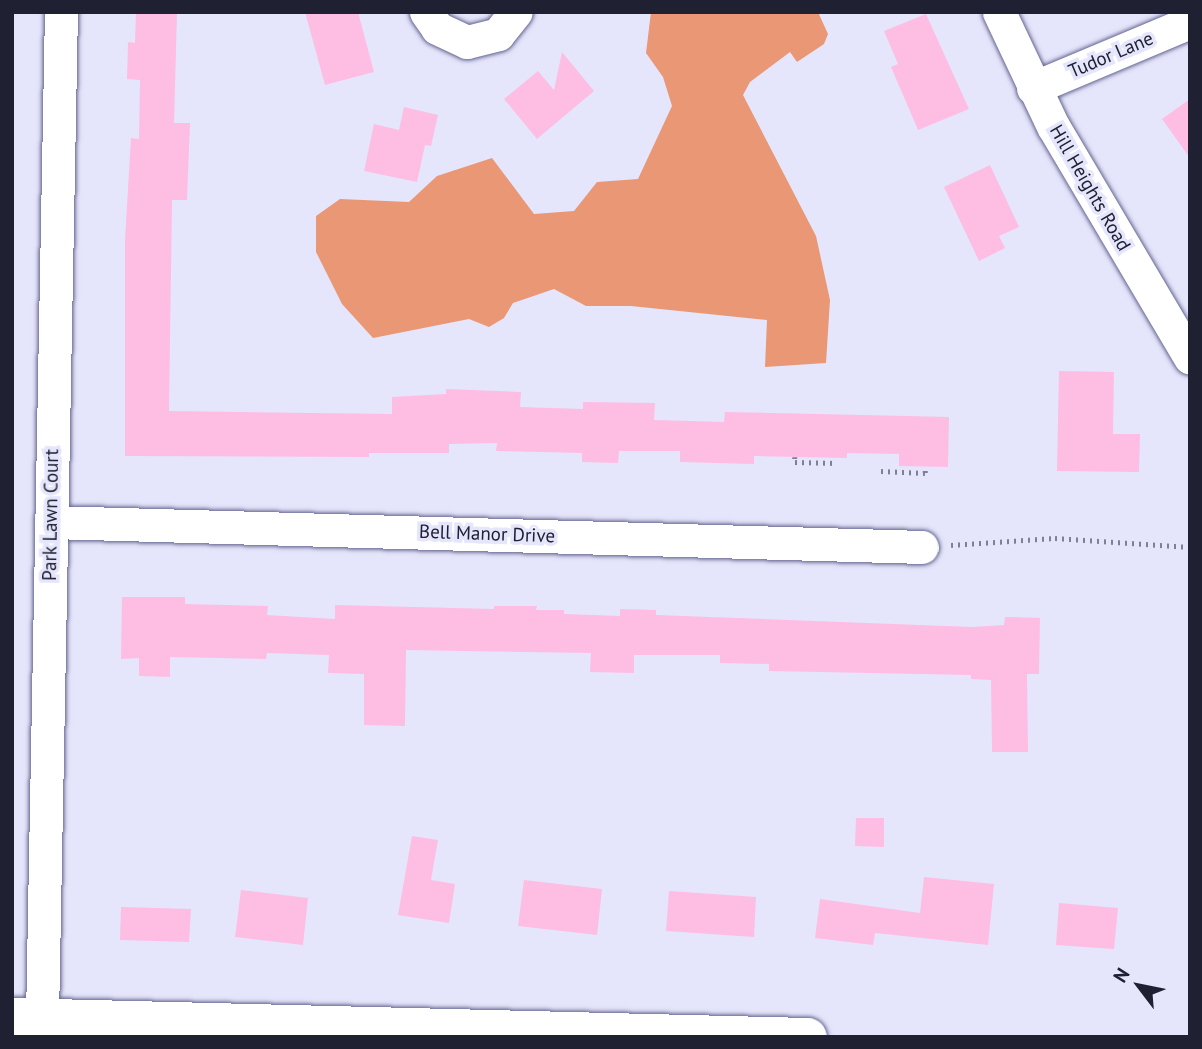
<!DOCTYPE html>
<style>
body{margin:0}
#map{position:relative;width:1202px;height:1049px;overflow:hidden;background:#e5e6fb;font-family:"PT Sans",sans-serif}
div>[style]{position:absolute}
.forest>*{inset:0;background:#e99775}
.building>*{inset:0;background:#febde3}
.path>*{height:4.5px;margin-top:-2.25px;transform-origin:0;background:repeating-linear-gradient(90deg,#808094 0 2px,transparent 0 7px)}
.roads{filter:drop-shadow(0 0 2px #646491) drop-shadow(0 0 2px #646491)}
.minor>*{height:33px;margin:-16.5px;padding:0 16.5px;transform-origin:16.5px;border-radius:16.5px;background:#fff}
.tertiary>*{height:38px;margin:-19px;padding:0 19px;transform-origin:19px;border-radius:19px;background:#fff}
span{translate:-50% -50%;white-space:nowrap;text-align:center;line-height:1.15;-webkit-text-stroke:7px #e5e6fb;paint-order:stroke}
.street-label{font-size:19px;color:#202033}
.frame{position:absolute;inset:0;border:14px solid #202033;pointer-events:none}
.north{position:absolute;left:1104px;top:951px;width:70px;height:70px;-webkit-text-stroke:5px #e5e6fb;paint-order:stroke;rotate:302deg;font-size:19px;font-weight:700;line-height:28px;text-align:center;color:#202033}
.north::after{content:'';display:block;margin:auto;width:24px;height:32px;background:#202033;clip-path:polygon(50% 0,100% 100%,50% 72%,0 100%)}
</style>
<div id="map">
<div class="forest">
<i style="clip-path:polygon(651px 12px,818px 12px,828px 34px,824px 44px,797px 62px,790px 52px,750px 82px,743px 95px,816px 236px,830px 300px,826px 363px,765px 367px,767px 320px,631px 306px,586px 306px,554px 289px,513px 303px,504px 318px,489px 327px,469px 319px,373px 338px,342px 304px,316px 252px,316px 216px,340px 199px,409px 202px,437px 176px,492px 158px,534px 214px,574px 211px,597px 182px,638px 179px,672px 106px,663px 77px,646px 53px)"></i>
</div>
<div class="building">
<i style="clip-path:polygon(136px 12px,177px 12px,174px 123px,190px 123px,187px 200px,172px 200px,169px 411px,392px 414px,392px 397px,446px 394px,446px 389px,521px 392px,520px 407px,583px 409px,583px 402px,655px 403px,654px 420px,724px 422px,725px 412px,949px 417px,948px 467px,899px 466px,899px 454px,847px 453px,847px 458px,754px 456px,754px 464px,680px 462px,680px 451px,619px 451px,618px 463px,582px 462px,582px 453px,496px 451px,497px 443px,449px 444px,449px 453px,369px 453px,369px 457px,125px 456px,125px 240px,131px 138px,139px 139px,140px 80px,127px 79px,128px 42px,135px 43px)"></i>
<i style="clip-path:polygon(305px 12px,358px 12px,374px 72px,325px 85px)"></i>
<i style="clip-path:polygon(926px 14px,969px 109px,918px 130px,891px 67px,898px 64px,884px 31px)"></i>
<i style="clip-path:polygon(562px 52px,594px 91px,537px 139px,504px 99px,538px 71px,554px 90px)"></i>
<i style="clip-path:polygon(1190px 99px,1190px 158px,1162px 119px)"></i>
<i style="clip-path:polygon(404px 107px,438px 115px,431px 146px,425px 145px,417px 182px,364px 171px,374px 124px,399px 130px)"></i>
<i style="clip-path:polygon(990px 165px,1019px 227px,999px 236px,1005px 248px,979px 261px,944px 187px)"></i>
<i style="clip-path:polygon(1059px 371px,1114px 372px,1113px 434px,1140px 434px,1139px 472px,1057px 471px)"></i>
<i style="clip-path:polygon(122px 597px,185px 597px,185px 604px,268px 606px,267px 615px,335px 619px,335px 605px,494px 609px,494px 606px,537px 606px,536px 610px,564px 610px,564px 614px,620px 616px,620px 609px,656px 610px,656px 615px,972px 627px,1004px 625px,1005px 617px,1040px 618px,1039px 674px,1027px 674px,1028px 752px,992px 752px,991px 680px,971px 679px,971px 675px,769px 671px,769px 664px,720px 663px,720px 655px,634px 655px,634px 673px,590px 672px,591px 653px,406px 650px,405px 726px,364px 725px,364px 674px,328px 673px,329px 655px,267px 653px,266px 659px,170px 657px,170px 677px,139px 676px,139px 658px,121px 659px)"></i>
<i style="clip-path:polygon(856px 818px,884px 818px,884px 847px,855px 846px)"></i>
<i style="clip-path:polygon(412px 836px,438px 840px,431px 880px,455px 884px,449px 923px,398px 915px)"></i>
<i style="clip-path:polygon(924px 877px,994px 884px,988px 945px,875px 933px,873px 945px,815px 938px,820px 899px,920px 913px)"></i>
<i style="clip-path:polygon(524px 880px,602px 889px,597px 935px,518px 926px)"></i>
<i style="clip-path:polygon(241px 890px,308px 898px,303px 945px,235px 937px)"></i>
<i style="clip-path:polygon(669px 891px,756px 897px,754px 937px,666px 931px)"></i>
<i style="clip-path:polygon(1059px 903px,1118px 908px,1114px 949px,1056px 945px)"></i>
<i style="clip-path:polygon(121px 907px,191px 909px,189px 942px,120px 940px)"></i>
</div>
<div class="path">
<i style="left:795px;top:457px;width:5px;rotate:90deg"></i>
<i style="left:795px;top:462px;width:42px;rotate:1.4deg"></i>
<i style="left:881px;top:471px;width:44px;rotate:2.6deg"></i>
<i style="left:925px;top:473px;width:6px;rotate:-90deg"></i>
<i style="left:951px;top:545px;width:104px;rotate:-3.9deg"></i>
<i style="left:1055px;top:538px;width:135px;rotate:3.8deg"></i>
</div>
<div class="roads">
<div class="minor">
<i style="left:426px;top:12px;width:19px;rotate:55deg"></i>
<i style="left:437px;top:28px;width:33px;rotate:25deg"></i>
<i style="left:467px;top:42px;width:32px;rotate:-14deg"></i>
<i style="left:498px;top:34px;width:28px;rotate:-51deg"></i>
<i style="left:999px;top:12px;width:126px;rotate:64.7deg"></i>
<i style="left:1053px;top:126px;width:269px;rotate:59.4deg"></i>
<i style="left:1033px;top:88px;width:170px;rotate:-22.8deg"></i>
<i style="left:51px;top:522px;width:871px;rotate:1.64deg"></i>
<i style="left:42px;top:1018px;width:1006px;rotate:-88.92deg"></i>
</div>
<div class="tertiary">
<i style="left:12px;top:1017px;width:796px;rotate:1.44deg"></i>
</div>
</div>
<div class="street-label">
<span style="left:1111px;top:55px;rotate:-23deg">Tudor Lane</span>
<span style="left:1090px;top:188px;rotate:60deg">Hill Heights Road</span>
<span style="left:51px;top:515px;rotate:-89deg">Park Lawn Court</span>
<span style="left:487px;top:534px;rotate:2deg">Bell Manor Drive</span>
</div>
<div class="frame"></div>
<div class="north">N</div>
</div>
